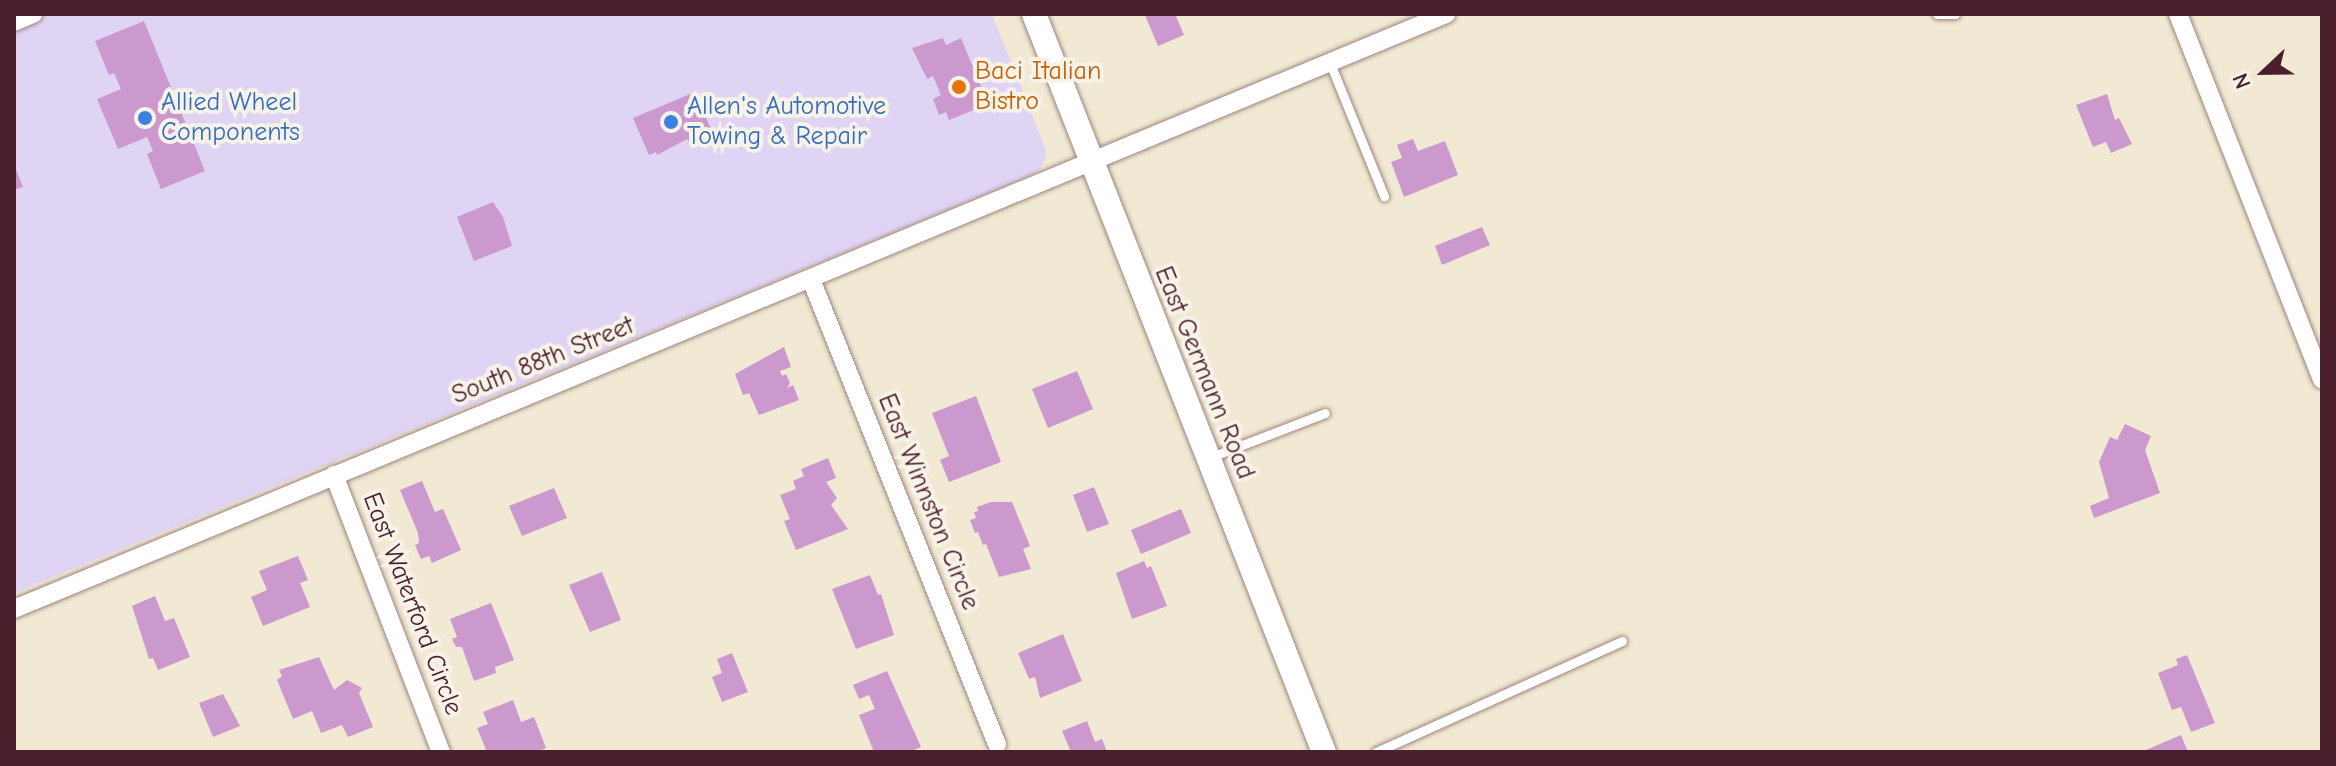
<!DOCTYPE html>
<style>
body{margin:0}
#map{position:relative;width:2336px;height:766px;overflow:hidden;background:#f1e9d3;font-family:"Comic Neue",sans-serif}
div>[style]{position:absolute}
.built>*{inset:0;background:#e0d4f4}
.building>*{inset:0;background:#cb99ce}
.roads{filter:drop-shadow(0 0 2px #9e847f) drop-shadow(0 0 2px #9e847f)}
.service>*{height:9px;margin:-4.5px;padding:0 4.5px;transform-origin:4.5px;border-radius:4.5px;background:#fff}
.minor>*{height:18px;margin:-9px;padding:0 9px;transform-origin:9px;border-radius:9px;background:#fff}
.tertiary>*{height:24px;margin:-12px;padding:0 12px;transform-origin:12px;border-radius:12px;background:#fff}
.dots>*{width:22px;height:22px;translate:-50% -50%;box-sizing:border-box;border:4px solid #f7f3e8;border-radius:50%}
span{translate:-50% -50%;white-space:nowrap;text-align:center;line-height:1.15;-webkit-text-stroke:8px #f7f3e8;paint-order:stroke}
.food-label{font-size:26px;color:#c56008}
.left{translate:0 -50%;text-align:left}
.shop-label{font-size:26px;color:#366cbe}
.street-label{font-size:26px;color:#4a1f2b}
.frame{position:absolute;inset:0;border:16px solid #4a1f2b;pointer-events:none}
.north{position:absolute;left:2224px;top:32px;width:80px;height:80px;-webkit-text-stroke:6px #f7f3e8;paint-order:stroke;rotate:248deg;font-size:22px;font-weight:700;line-height:32px;text-align:center;color:#4a1f2b}
.north::after{content:'';display:block;margin:auto;width:28px;height:36px;background:#4a1f2b;clip-path:polygon(50% 0,100% 100%,50% 72%,0 100%)}
</style>
<div id="map">
<div class="built">
<i style="clip-path:polygon(14px 14px,992px 14px,1046px 150px,1045px 159px,1040px 169px,1028px 177px,14px 593px)"></i>
</div>
<div class="building">
<i style="clip-path:polygon(1175px 14px,1184px 35px,1158px 46px,1145px 15px)"></i>
<i style="clip-path:polygon(144px 21px,205px 171px,161px 189px,147px 154px,153px 151px,147px 137px,118px 149px,97px 99px,121px 89px,114px 73px,109px 75px,95px 41px)"></i>
<i style="clip-path:polygon(943px 38px,946px 45px,961px 38px,988px 104px,949px 120px,946px 112px,939px 115px,933px 99px,941px 95px,933px 76px,927px 79px,912px 48px)"></i>
<i style="clip-path:polygon(695px 92px,711px 129px,704px 132px,705px 135px,689px 142px,687px 139px,657px 155px,656px 152px,649px 155px,633px 118px)"></i>
<i style="clip-path:polygon(2107px 94px,2115px 120px,2119px 118px,2132px 144px,2111px 153px,2106px 142px,2093px 147px,2076px 105px)"></i>
<i style="clip-path:polygon(1413px 139px,1418px 151px,1445px 141px,1458px 175px,1404px 197px,1391px 162px,1402px 158px,1397px 145px)"></i>
<i style="clip-path:polygon(14px 164px,23px 187px,14px 190px)"></i>
<i style="clip-path:polygon(493px 202px,503px 217px,512px 246px,474px 261px,457px 217px)"></i>
<i style="clip-path:polygon(1482px 227px,1490px 245px,1442px 265px,1435px 246px)"></i>
<i style="clip-path:polygon(784px 347px,791px 367px,780px 371px,782px 376px,786px 374px,790px 383px,787px 388px,793px 385px,799px 400px,759px 415px,749px 393px,743px 395px,735px 374px)"></i>
<i style="clip-path:polygon(1077px 371px,1093px 409px,1048px 428px,1032px 389px)"></i>
<i style="clip-path:polygon(976px 396px,1001px 462px,949px 482px,940px 460px,949px 456px,932px 413px)"></i>
<i style="clip-path:polygon(2125px 424px,2151px 436px,2145px 450px,2160px 493px,2094px 518px,2090px 506px,2109px 498px,2099px 462px,2110px 437px,2117px 440px)"></i>
<i style="clip-path:polygon(828px 458px,836px 478px,826px 482px,837px 498px,831px 505px,848px 529px,796px 550px,784px 521px,790px 519px,780px 495px,796px 489px,793px 481px,804px 476px,801px 469px)"></i>
<i style="clip-path:polygon(422px 481px,435px 512px,443px 509px,461px 550px,432px 563px,429px 556px,421px 559px,415px 545px,419px 543px,418px 533px,400px 490px)"></i>
<i style="clip-path:polygon(1094px 487px,1109px 524px,1087px 532px,1073px 495px)"></i>
<i style="clip-path:polygon(554px 488px,567px 518px,522px 536px,509px 506px)"></i>
<i style="clip-path:polygon(991px 502px,1012px 502px,1030px 546px,1023px 549px,1031px 569px,999px 577px,986px 544px,983px 545px,978px 532px,975px 533px,970px 520px,976px 518px,974px 512px,978px 511px,977px 507px)"></i>
<i style="clip-path:polygon(1181px 509px,1191px 533px,1141px 554px,1131px 530px)"></i>
<i style="clip-path:polygon(298px 556px,308px 580px,300px 583px,310px 607px,263px 626px,251px 597px,267px 590px,259px 571px)"></i>
<i style="clip-path:polygon(1144px 561px,1147px 568px,1151px 566px,1167px 606px,1132px 619px,1116px 573px)"></i>
<i style="clip-path:polygon(602px 572px,621px 620px,590px 632px,569px 585px)"></i>
<i style="clip-path:polygon(870px 575px,878px 595px,881px 594px,894px 635px,856px 649px,832px 589px)"></i>
<i style="clip-path:polygon(155px 596px,165px 621px,174px 618px,190px 657px,158px 670px,153px 658px,149px 659px,132px 606px)"></i>
<i style="clip-path:polygon(491px 603px,514px 660px,495px 667px,496px 673px,474px 681px,462px 647px,456px 647px,452px 639px,457px 637px,450px 619px)"></i>
<i style="clip-path:polygon(1063px 634px,1082px 681px,1040px 698px,1035px 677px,1029px 679px,1018px 653px)"></i>
<i style="clip-path:polygon(732px 653px,748px 692px,722px 702px,712px 677px,722px 673px,717px 659px)"></i>
<i style="clip-path:polygon(2187px 655px,2215px 723px,2191px 732px,2181px 707px,2172px 710px,2158px 673px,2178px 665px,2176px 659px)"></i>
<i style="clip-path:polygon(319px 657px,334px 690px,347px 680px,362px 688px,359px 693px,373px 727px,348px 737px,342px 725px,321px 733px,312px 711px,293px 719px,277px 680px,282px 676px,279px 670px)"></i>
<i style="clip-path:polygon(887px 671px,921px 747px,909px 752px,874px 752px,859px 715px,875px 709px,869px 695px,859px 699px,853px 685px)"></i>
<i style="clip-path:polygon(223px 694px,240px 726px,213px 737px,199px 703px)"></i>
<i style="clip-path:polygon(513px 700px,521px 722px,534px 717px,546px 748px,536px 752px,487px 752px,477px 728px,488px 724px,483px 712px)"></i>
<i style="clip-path:polygon(1087px 721px,1095px 742px,1102px 739px,1107px 752px,1071px 752px,1062px 731px)"></i>
<i style="clip-path:polygon(2181px 735px,2188px 752px,2141px 752px)"></i>
</div>
<div class="roads">
<div class="service">
<i style="left:1937px;top:14px;width:18px"></i>
<i style="left:1330px;top:63px;width:144px;rotate:67.9deg"></i>
<i style="left:1211px;top:457px;width:122px;rotate:-21.1deg"></i>
<i style="left:1376px;top:752px;width:270px;rotate:-24.3deg"></i>
</div>
<div class="minor">
<i style="left:2178px;top:14px;width:393px;rotate:68.5deg"></i>
<i style="left:14px;top:22px;width:21px;rotate:-23deg"></i>
<i style="left:811px;top:279px;width:501px;rotate:68.2deg"></i>
<i style="left:334px;top:475px;width:297px;rotate:68.9deg"></i>
<i style="left:14px;top:609px;width:1551px;rotate:-22.56deg"></i>
</div>
<div class="tertiary">
<i style="left:1034px;top:14px;width:793px;rotate:68.55deg"></i>
</div>
</div>
<div class="dots">
<i style="left:959px;top:87px;background:#e8710a"></i>
<i style="left:145px;top:118px;background:#3f7fe0"></i>
<i style="left:671px;top:122px;background:#3f7fe0"></i>
</div>
<div class="food-label">
<span class="left" style="left:975px;top:87px">Baci Italian<br>Bistro</span>
</div>
<div class="shop-label">
<span class="left" style="left:161px;top:118px">Allied Wheel<br>Components</span>
<span class="left" style="left:687px;top:122px">Allen's Automotive<br>Towing &amp; Repair</span>
</div>
<div class="street-label">
<span style="left:543px;top:361px;rotate:-22deg">South 88th Street</span>
<span style="left:1204px;top:373px;rotate:68deg">East Germann Road</span>
<span style="left:928px;top:502px;rotate:68deg">East Winnston Circle</span>
<span style="left:412px;top:604px;rotate:69deg">East Waterford Circle</span>
</div>
<div class="frame"></div>
<div class="north">N</div>
</div>
